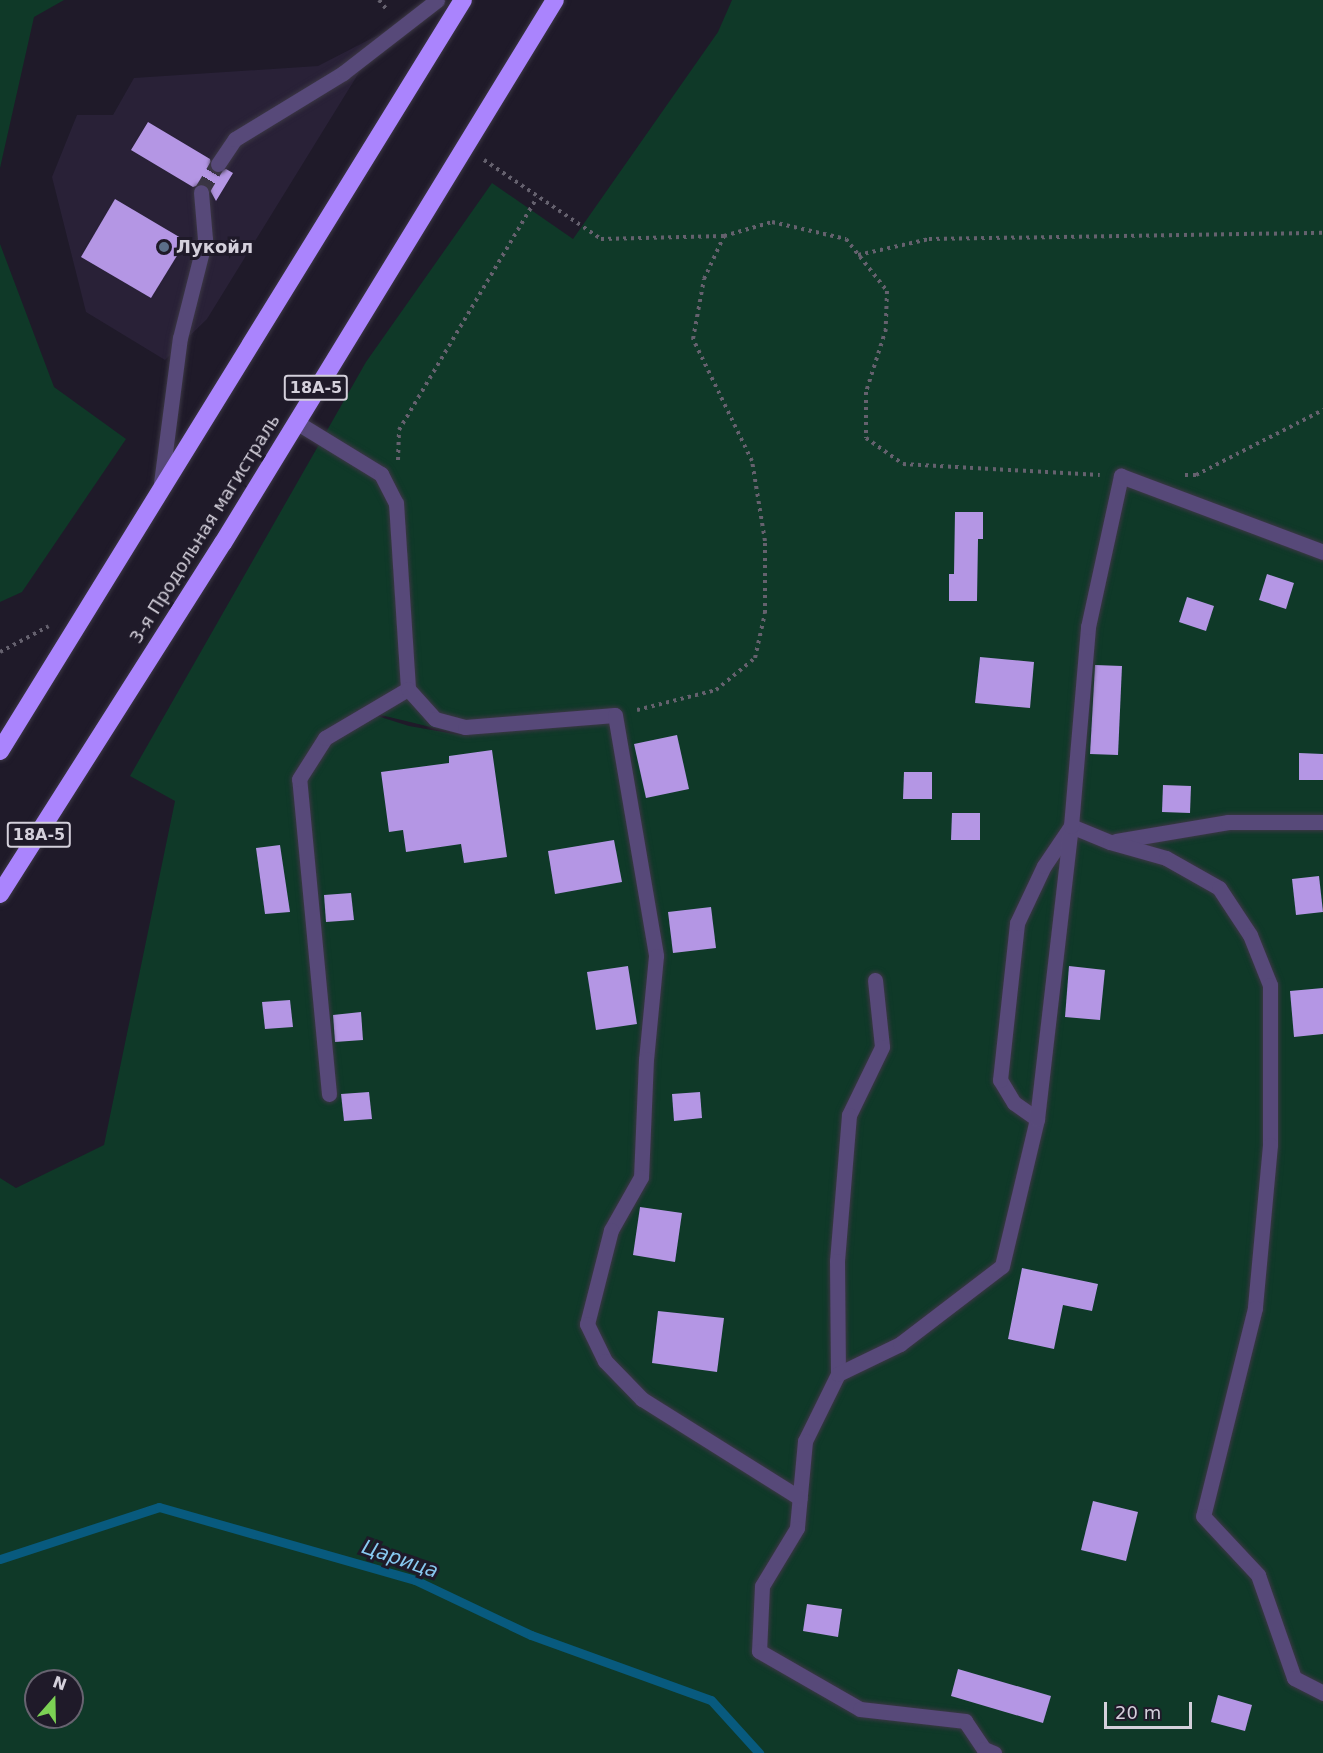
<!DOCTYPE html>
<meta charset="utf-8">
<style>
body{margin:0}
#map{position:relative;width:1323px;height:1753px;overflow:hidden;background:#1f1a29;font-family:"DejaVu Sans",sans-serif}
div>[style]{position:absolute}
.built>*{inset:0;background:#292137}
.green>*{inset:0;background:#0f3928}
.stream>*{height:9px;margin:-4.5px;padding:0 4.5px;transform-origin:4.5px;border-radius:4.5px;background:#085a7e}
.building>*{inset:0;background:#b496e4}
.minor-tunnel>*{height:15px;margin-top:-7.5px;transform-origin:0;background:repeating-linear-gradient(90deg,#3a3544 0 15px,transparent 0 23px)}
.path>*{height:4px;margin-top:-2px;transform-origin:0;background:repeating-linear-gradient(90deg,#65616e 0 3px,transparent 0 7.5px)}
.roads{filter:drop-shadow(0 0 2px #3c3745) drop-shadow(0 0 2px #3c3745)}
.minor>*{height:15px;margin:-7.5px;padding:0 7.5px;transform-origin:7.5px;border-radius:7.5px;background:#574979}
.highway>*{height:18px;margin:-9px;padding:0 9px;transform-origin:9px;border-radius:9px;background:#aa84fd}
.dots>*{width:16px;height:16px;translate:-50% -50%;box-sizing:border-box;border:3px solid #1f1a29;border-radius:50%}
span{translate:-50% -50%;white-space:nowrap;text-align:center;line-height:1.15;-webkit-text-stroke:6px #1f1a29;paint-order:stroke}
.shield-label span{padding:2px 4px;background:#1f1a29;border:2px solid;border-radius:4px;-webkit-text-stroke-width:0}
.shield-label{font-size:16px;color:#d4d0db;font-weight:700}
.poi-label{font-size:18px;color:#d4d0db;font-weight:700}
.left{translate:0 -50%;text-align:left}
.street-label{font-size:18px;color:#d4d0db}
.water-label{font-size:20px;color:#88c9f0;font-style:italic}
.north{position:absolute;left:24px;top:1669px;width:60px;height:60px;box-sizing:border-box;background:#1f1a29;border:2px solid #676370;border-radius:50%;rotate:20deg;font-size:16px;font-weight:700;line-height:24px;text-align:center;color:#d4d0db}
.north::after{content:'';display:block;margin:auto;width:21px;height:27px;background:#7cd154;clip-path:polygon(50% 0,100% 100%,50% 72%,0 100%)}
.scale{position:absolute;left:1104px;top:1702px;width:88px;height:27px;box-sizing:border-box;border:3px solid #d4d0db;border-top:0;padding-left:8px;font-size:18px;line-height:21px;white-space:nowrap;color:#d4d0db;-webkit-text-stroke:4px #1f1a29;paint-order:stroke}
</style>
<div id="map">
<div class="built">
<i style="clip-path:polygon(384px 32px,207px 319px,165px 360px,86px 312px,52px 177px,77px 115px,113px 115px,134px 78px,318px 66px)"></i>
</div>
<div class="green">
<i style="clip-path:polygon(0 0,64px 0,34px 17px,0 168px)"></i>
<i style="clip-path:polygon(evenodd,732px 0,1323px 0,1323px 1753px,0 1753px,0 1178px,16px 1188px,104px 1145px,175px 801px,130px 776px,366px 362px,492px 183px,573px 239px,718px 32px,732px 0,355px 709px,356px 709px,472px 737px,409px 726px,355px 709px,732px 0,36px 1681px,72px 1681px,72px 1717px,36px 1717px,36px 1681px)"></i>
<i style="clip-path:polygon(0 244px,54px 387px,126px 439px,22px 592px,0 602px)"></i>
</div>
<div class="stream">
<i style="left:0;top:1559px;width:167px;rotate:-18.1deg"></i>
<i style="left:159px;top:1507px;width:266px;rotate:15.9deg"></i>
<i style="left:415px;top:1580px;width:128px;rotate:25.4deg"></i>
<i style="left:531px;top:1635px;width:191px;rotate:19.9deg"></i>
<i style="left:711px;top:1700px;width:72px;rotate:47.8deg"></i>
</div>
<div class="building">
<i style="clip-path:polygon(148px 122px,210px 159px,213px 172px,226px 169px,233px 173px,216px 201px,206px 183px,193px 187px,131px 150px)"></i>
<i style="clip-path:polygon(115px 199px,186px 241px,151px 298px,81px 257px)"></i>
<i style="clip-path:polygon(955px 512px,983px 512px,983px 539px,978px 539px,977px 601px,949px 601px,949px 574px,954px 574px)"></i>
<i style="clip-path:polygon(1267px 574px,1294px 583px,1286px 609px,1259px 600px)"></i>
<i style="clip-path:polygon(1187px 597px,1214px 606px,1206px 631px,1179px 622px)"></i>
<i style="clip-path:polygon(980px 657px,1034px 662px,1030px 708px,975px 703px)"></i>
<i style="clip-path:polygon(1095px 665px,1122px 666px,1118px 755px,1090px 754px)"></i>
<i style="clip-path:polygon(677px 735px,689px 789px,646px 798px,634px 744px)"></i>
<i style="clip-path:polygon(492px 750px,507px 857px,464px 863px,461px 844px,406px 852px,403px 830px,389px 832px,381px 772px,449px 763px,449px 756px)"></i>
<i style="clip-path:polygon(1299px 753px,1323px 754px,1323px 780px,1299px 780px)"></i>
<i style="clip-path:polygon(904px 772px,932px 772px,932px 799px,903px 799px)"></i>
<i style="clip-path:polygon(1163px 785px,1191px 786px,1190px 813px,1162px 812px)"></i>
<i style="clip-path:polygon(952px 813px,980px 813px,980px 840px,951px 840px)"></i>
<i style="clip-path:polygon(614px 840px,622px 882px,555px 894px,548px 851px)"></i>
<i style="clip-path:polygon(280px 845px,290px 912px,265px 914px,256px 848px)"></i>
<i style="clip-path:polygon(1319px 876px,1323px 912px,1296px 915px,1292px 879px)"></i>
<i style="clip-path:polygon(351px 893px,354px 920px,326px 922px,324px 895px)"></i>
<i style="clip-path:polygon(711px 907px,716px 948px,673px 953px,668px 912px)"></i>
<i style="clip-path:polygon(628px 966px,637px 1024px,596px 1030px,587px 972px)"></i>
<i style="clip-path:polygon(1069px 966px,1105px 970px,1100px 1020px,1065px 1017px)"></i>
<i style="clip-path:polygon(1323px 988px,1323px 1034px,1294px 1037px,1290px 991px)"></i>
<i style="clip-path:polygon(290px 1000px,293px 1027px,265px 1029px,262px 1002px)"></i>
<i style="clip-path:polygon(361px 1012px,363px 1040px,335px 1042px,333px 1015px)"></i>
<i style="clip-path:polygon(369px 1092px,372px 1119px,344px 1121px,341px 1094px)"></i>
<i style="clip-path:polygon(700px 1092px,702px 1118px,674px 1121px,672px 1094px)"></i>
<i style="clip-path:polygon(640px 1207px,682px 1213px,675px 1262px,633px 1255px)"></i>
<i style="clip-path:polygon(1022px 1268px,1098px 1284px,1092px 1311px,1063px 1305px,1054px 1349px,1008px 1339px)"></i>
<i style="clip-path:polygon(658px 1311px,724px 1318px,717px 1372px,652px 1363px)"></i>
<i style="clip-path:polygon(1093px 1501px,1138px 1512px,1126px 1561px,1081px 1550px)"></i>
<i style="clip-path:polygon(807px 1604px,842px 1609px,838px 1637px,803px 1631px)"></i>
<i style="clip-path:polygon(958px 1669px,1051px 1696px,1043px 1723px,951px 1696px)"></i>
<i style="clip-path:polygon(1218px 1695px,1252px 1705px,1245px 1731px,1211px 1722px)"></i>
</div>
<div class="minor-tunnel">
<i style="left:201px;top:192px;width:33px;rotate:-59deg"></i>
</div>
<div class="path">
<i style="left:379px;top:0;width:14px;rotate:51deg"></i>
<i style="left:484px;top:160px;width:141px;rotate:34deg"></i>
<i style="left:601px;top:239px;width:123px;rotate:-1.4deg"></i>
<i style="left:858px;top:255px;width:73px;rotate:-12.7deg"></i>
<i style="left:929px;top:239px;width:394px;rotate:-0.9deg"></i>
<i style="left:398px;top:460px;width:30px;rotate:-88deg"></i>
<i style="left:399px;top:430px;width:270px;rotate:-59.3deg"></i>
<i style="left:1185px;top:475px;width:11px"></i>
<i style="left:1196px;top:475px;width:143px;rotate:-27.1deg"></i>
<i style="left:0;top:652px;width:55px;rotate:-28deg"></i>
<i style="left:637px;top:710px;width:81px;rotate:-14.2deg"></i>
<i style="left:716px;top:690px;width:50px;rotate:-39.4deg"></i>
<i style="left:755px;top:658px;width:46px;rotate:-77.5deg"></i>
<i style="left:765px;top:613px;width:72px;rotate:-90deg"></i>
<i style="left:765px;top:541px;width:81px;rotate:-99.2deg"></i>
<i style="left:752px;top:461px;width:136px;rotate:-115.8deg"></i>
<i style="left:693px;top:339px;width:61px;rotate:-79.6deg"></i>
<i style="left:704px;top:279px;width:47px;rotate:-65.1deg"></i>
<i style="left:724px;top:236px;width:50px;rotate:-16.3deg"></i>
<i style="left:772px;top:222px;width:76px;rotate:12.9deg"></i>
<i style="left:846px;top:239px;width:66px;rotate:51.7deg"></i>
<i style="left:887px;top:291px;width:38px;rotate:92deg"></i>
<i style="left:886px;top:329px;width:66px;rotate:107.6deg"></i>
<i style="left:866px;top:392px;width:46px;rotate:90deg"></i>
<i style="left:866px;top:438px;width:45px;rotate:35.1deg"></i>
<i style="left:903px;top:464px;width:197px;rotate:3.2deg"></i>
</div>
<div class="roads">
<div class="minor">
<i style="left:218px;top:164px;width:30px;rotate:-56deg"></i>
<i style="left:235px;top:139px;width:127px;rotate:-31.4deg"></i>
<i style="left:343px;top:73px;width:119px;rotate:-37.8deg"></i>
<i style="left:296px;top:422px;width:100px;rotate:31.5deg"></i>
<i style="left:381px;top:474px;width:33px;rotate:63deg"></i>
<i style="left:396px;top:503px;width:186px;rotate:86.3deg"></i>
<i style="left:160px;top:491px;width:154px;rotate:-82.6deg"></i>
<i style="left:180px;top:338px;width:102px;rotate:-75.8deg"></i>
<i style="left:205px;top:239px;width:47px;rotate:-94.9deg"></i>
<i style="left:1116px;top:841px;width:114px;rotate:-9.6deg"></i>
<i style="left:1228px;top:822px;width:95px"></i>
<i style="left:875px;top:980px;width:67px;rotate:84deg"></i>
<i style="left:882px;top:1047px;width:76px;rotate:115.9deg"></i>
<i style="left:849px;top:1115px;width:146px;rotate:94.7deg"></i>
<i style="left:837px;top:1261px;width:113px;rotate:89.5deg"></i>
<i style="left:838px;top:1374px;width:75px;rotate:116.2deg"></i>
<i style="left:805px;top:1441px;width:87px;rotate:95.3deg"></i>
<i style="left:797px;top:1528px;width:68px;rotate:121.1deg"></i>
<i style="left:762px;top:1586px;width:65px;rotate:92.6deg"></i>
<i style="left:759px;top:1651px;width:116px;rotate:29.9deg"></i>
<i style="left:860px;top:1709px;width:106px;rotate:6.5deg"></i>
<i style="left:965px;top:1721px;width:34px;rotate:56deg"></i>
<i style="left:984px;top:1749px;width:11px;rotate:22deg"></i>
<i style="left:329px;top:1094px;width:316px;rotate:-95.4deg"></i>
<i style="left:299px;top:779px;width:49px;rotate:-57.6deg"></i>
<i style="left:325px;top:738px;width:96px;rotate:-30.6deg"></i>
<i style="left:408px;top:689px;width:40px;rotate:48deg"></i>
<i style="left:435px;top:719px;width:31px;rotate:15deg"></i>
<i style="left:465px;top:727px;width:150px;rotate:-4.6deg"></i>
<i style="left:615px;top:715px;width:244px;rotate:80.3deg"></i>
<i style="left:656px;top:956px;width:103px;rotate:95.5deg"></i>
<i style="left:646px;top:1059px;width:118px;rotate:92.4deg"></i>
<i style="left:641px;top:1177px;width:61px;rotate:119.5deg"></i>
<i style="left:611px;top:1230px;width:97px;rotate:104.3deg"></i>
<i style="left:587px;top:1324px;width:41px;rotate:64.1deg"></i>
<i style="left:605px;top:1361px;width:53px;rotate:45.8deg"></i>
<i style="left:642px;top:1399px;width:186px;rotate:32.1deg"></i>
<i style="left:1037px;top:1119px;width:28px;rotate:-145deg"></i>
<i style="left:1014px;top:1103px;width:27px;rotate:-121deg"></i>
<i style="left:1000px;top:1080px;width:158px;rotate:-83.8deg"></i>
<i style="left:1017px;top:923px;width:63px;rotate:-64.7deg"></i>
<i style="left:1044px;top:866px;width:48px;rotate:-56deg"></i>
<i style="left:1071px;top:826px;width:42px;rotate:22.3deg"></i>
<i style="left:1110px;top:842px;width:58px;rotate:15.9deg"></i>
<i style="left:1166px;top:858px;width:61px;rotate:29.5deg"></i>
<i style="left:1219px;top:888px;width:56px;rotate:56.6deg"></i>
<i style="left:1250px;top:935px;width:54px;rotate:68.2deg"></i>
<i style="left:1270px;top:985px;width:160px;rotate:90deg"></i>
<i style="left:1270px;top:1145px;width:164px;rotate:95.3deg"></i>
<i style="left:1255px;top:1308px;width:214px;rotate:104deg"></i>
<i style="left:1203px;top:1516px;width:81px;rotate:47deg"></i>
<i style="left:1258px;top:1575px;width:109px;rotate:70.7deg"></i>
<i style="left:1294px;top:1678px;width:33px;rotate:27deg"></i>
<i style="left:838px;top:1374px;width:69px;rotate:-25.8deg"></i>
<i style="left:900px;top:1344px;width:128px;rotate:-37.4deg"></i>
<i style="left:1002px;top:1266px;width:151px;rotate:-76.6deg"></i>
<i style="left:1037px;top:1119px;width:295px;rotate:-83.4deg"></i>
<i style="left:1071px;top:826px;width:200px;rotate:-85.1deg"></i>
<i style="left:1088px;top:627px;width:155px;rotate:-77.7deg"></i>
<i style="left:1121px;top:476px;width:216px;rotate:20.6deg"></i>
</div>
<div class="highway">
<i style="left:0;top:751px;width:882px;rotate:-58.35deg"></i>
<i style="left:0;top:894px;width:416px;rotate:-57.6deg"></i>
<i style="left:223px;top:543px;width:636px;rotate:-58.56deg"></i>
</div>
</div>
<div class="dots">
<i style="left:164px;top:247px;background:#5c6f8a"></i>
</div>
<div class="shield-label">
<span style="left:316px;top:388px">18А-5</span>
<span style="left:39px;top:835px">18А-5</span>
</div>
<div class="poi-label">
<span class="left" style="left:176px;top:247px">Лукойл</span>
</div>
<div class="street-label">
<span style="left:205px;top:529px;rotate:-58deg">3-я Продольная магистраль</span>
</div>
<div class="water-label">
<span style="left:400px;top:1559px;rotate:19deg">Царица</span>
</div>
<div class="north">N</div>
<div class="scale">20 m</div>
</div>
